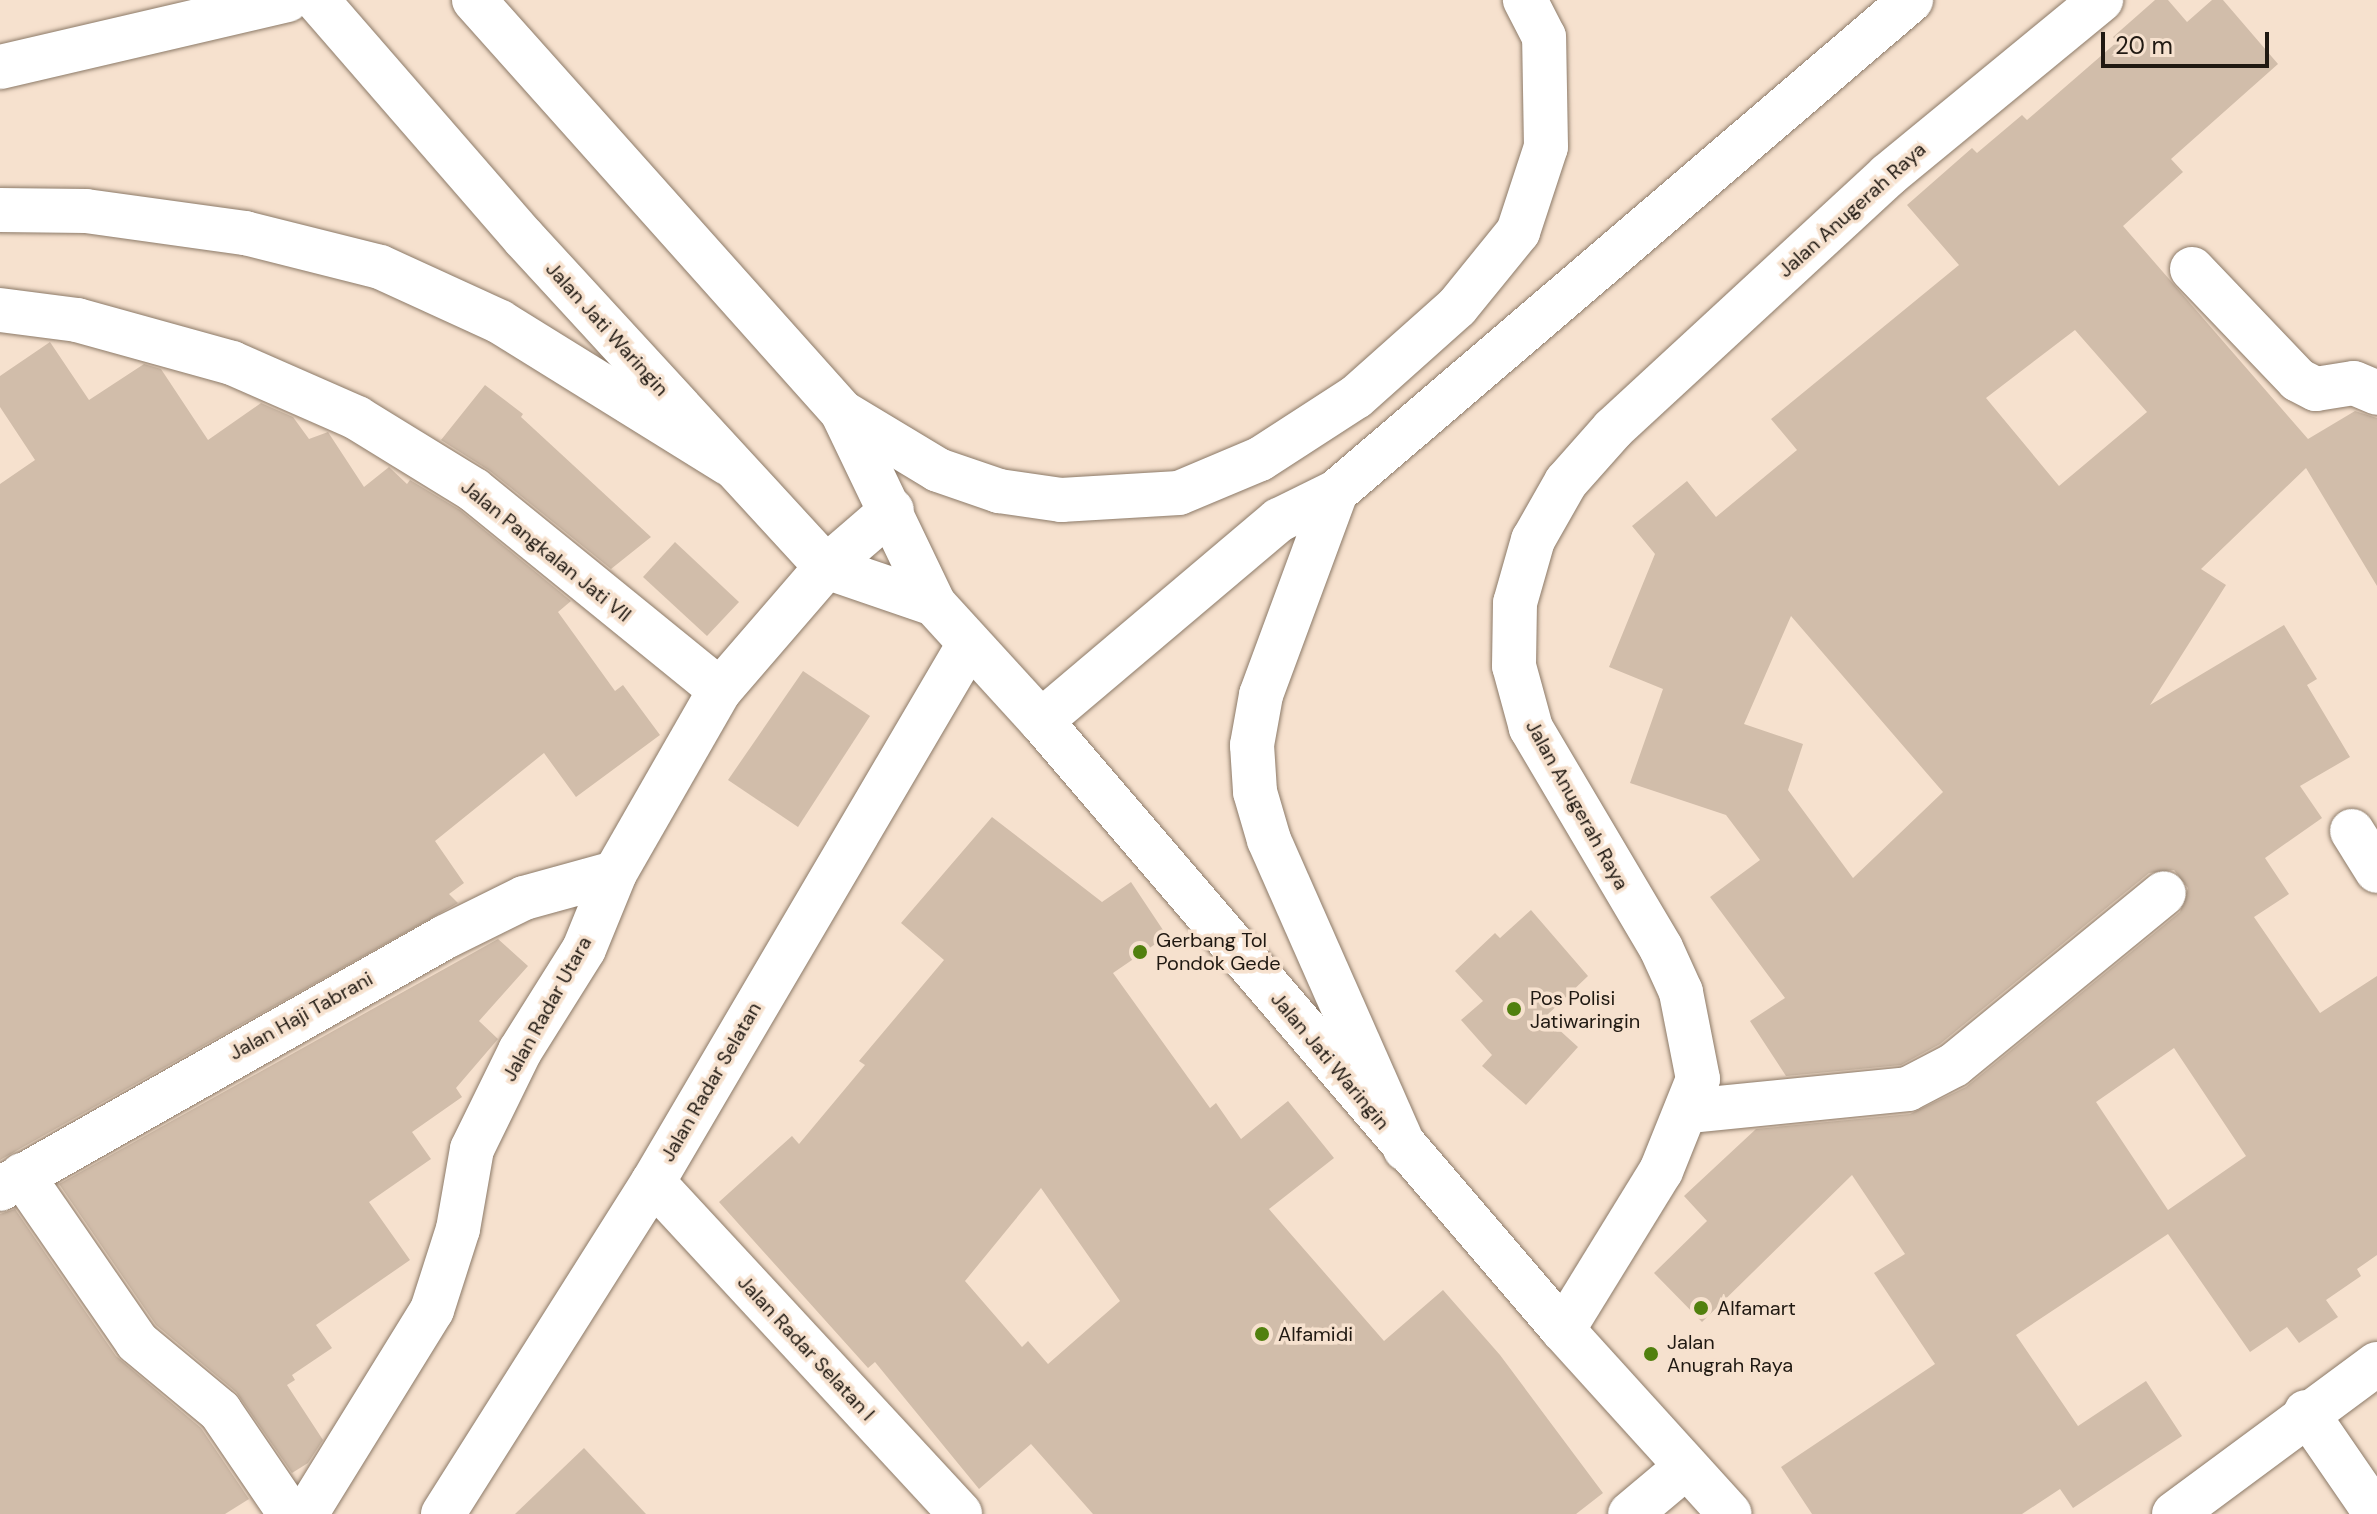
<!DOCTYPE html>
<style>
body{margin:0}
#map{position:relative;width:2377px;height:1514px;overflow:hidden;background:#f6e1ce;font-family:"DM Sans",sans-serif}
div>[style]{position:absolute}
.building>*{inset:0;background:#d1bdaa}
.roads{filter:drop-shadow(0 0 2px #8c7a68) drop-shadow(0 0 2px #8c7a68)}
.street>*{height:44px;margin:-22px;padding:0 22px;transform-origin:22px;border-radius:22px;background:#fff}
.secondary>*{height:44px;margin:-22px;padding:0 22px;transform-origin:22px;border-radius:22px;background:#fff}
.primary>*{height:44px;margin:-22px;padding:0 22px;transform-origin:22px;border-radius:22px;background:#fff}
.highway>*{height:44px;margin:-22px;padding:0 22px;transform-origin:22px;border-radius:22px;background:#fff}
.dots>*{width:22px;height:22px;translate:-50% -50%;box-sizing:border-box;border:4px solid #f6e1ce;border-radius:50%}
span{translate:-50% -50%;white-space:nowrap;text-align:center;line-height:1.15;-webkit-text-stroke:7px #f6e1ce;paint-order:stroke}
.street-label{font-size:20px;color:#201912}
.poi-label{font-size:20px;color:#201912}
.left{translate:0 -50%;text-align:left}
.scale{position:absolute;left:2101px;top:32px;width:168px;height:36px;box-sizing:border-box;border:4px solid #201912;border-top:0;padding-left:10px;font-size:24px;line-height:28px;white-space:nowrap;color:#201912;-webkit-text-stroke:6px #f6e1ce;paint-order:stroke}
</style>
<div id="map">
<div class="building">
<i style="clip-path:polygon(evenodd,2155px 0,2168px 0,2187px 22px,2212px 0,2223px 0,2278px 64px,2171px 159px,2183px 172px,2123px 226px,2308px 439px,2355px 411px,2377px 418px,2377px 586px,2306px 468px,2201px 569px,2226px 585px,2150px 705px,2284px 625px,2317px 679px,2307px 685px,2350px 757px,2300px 786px,2322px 818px,2265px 858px,2289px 894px,2254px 917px,2320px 1013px,2377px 976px,2377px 1255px,2357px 1269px,2361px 1276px,2326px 1300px,2338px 1317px,2299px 1343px,2287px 1327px,2250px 1352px,2168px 1234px,2016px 1335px,2078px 1426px,2146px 1381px,2182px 1436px,2073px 1508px,2060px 1489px,2022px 1514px,1812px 1514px,1781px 1467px,1935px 1364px,1874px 1273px,1905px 1254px,1852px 1175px,1702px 1322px,1654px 1273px,1707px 1221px,1684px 1196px,1756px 1129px,1910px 1114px,1966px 1087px,2180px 912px,2188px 888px,2174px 870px,2149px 873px,1940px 1044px,1901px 1065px,1786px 1076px,1750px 1021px,1785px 998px,1710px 897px,1760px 860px,1726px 815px,1630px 783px,1663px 689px,1609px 667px,1655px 554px,1632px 526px,1687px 481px,1716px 517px,1797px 450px,1771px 419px,1959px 265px,1907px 205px,1972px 148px,1977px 153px,2022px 115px,2027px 120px,2117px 42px,2113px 37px,2155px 0,2075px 330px,2147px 412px,2059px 486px,1986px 398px,2075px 330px,2155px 0,1791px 616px,1943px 792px,1853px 878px,1788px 790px,1803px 744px,1744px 724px,1791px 616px,2155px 0,2174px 1048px,2246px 1156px,2168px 1210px,2096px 1102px,2174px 1048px)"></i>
<i style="clip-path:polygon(50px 342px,89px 400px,144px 364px,161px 369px,208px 440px,261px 403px,293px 417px,309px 439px,328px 432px,364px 487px,389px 467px,407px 484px,410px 480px,460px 510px,571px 601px,558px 612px,615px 691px,623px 685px,660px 735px,576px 797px,544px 753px,435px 841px,464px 883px,449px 894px,458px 903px,0 1160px,0 484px,35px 460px,0 407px,0 376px)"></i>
<i style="clip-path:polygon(485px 385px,523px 414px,521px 417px,651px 537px,611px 569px,490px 471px,441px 440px)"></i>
<i style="clip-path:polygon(675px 542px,739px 602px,707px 636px,643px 577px)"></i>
<i style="clip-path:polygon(803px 671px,870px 716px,798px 827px,728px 780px)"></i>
<i style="clip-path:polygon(evenodd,992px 817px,1102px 902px,1131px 882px,1167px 936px,1113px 973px,1210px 1108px,1216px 1103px,1241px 1139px,1288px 1101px,1334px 1158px,1269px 1209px,1384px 1341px,1443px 1290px,1500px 1355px,1603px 1493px,1576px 1514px,1093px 1514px,1031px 1444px,979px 1489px,875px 1362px,868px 1368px,719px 1202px,792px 1136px,799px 1144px,865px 1065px,859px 1061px,944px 960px,901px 923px,992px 817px,1041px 1188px,1120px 1301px,1048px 1364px,1028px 1341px,1022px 1347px,965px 1281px,1041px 1188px)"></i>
<i style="clip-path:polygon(1531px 910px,1588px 976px,1545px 1017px,1578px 1047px,1526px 1105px,1482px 1066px,1492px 1055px,1461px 1020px,1483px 1001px,1455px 971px,1495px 933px,1500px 938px)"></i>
<i style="clip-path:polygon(498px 939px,528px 966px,479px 1021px,498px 1039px,456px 1088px,462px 1097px,412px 1132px,431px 1159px,369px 1202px,410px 1260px,316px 1325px,332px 1348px,292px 1375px,295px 1380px,287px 1385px,323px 1440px,308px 1463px,292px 1473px,236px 1392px,156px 1325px,59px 1184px)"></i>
<i style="clip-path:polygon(15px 1209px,116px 1356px,201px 1428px,249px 1499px,225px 1514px,0 1514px,0 1214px)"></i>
<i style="clip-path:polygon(584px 1448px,646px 1514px,515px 1514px)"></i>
</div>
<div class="roads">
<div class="street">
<i style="left:2192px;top:269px;width:153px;rotate:46.3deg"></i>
<i style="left:2298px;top:380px;width:20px;rotate:27deg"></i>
<i style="left:2316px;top:389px;width:38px;rotate:-9deg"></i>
<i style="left:2354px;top:383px;width:25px;rotate:23deg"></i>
<i style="left:0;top:310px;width:78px;rotate:7.4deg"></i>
<i style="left:77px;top:320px;width:161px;rotate:15.5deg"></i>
<i style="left:232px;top:363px;width:137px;rotate:23.7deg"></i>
<i style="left:357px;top:418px;width:137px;rotate:31.6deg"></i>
<i style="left:474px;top:490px;width:317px;rotate:39.1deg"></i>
<i style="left:2352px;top:831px;width:47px;rotate:58deg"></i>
<i style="left:1689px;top:1111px;width:220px;rotate:-5.7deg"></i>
<i style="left:1908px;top:1089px;width:52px;rotate:-27.6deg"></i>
<i style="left:1954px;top:1065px;width:271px;rotate:-39.3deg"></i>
<i style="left:22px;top:1175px;width:203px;rotate:55.4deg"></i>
<i style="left:137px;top:1342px;width:108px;rotate:39.7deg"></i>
<i style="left:220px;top:1411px;width:125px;rotate:55.8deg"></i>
<i style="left:653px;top:1182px;width:452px;rotate:47.2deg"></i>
<i style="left:0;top:1189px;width:511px;rotate:-29.52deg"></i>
<i style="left:445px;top:937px;width:88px;rotate:-26.3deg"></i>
<i style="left:524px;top:898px;width:94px;rotate:-15.4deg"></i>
<i style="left:2306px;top:1412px;width:124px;rotate:55.5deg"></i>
<i style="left:306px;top:1514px;width:240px;rotate:-58.3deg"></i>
<i style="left:432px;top:1310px;width:85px;rotate:-72.2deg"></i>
<i style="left:458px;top:1229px;width:81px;rotate:-80.1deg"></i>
<i style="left:472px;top:1149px;width:109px;rotate:-63.9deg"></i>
<i style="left:520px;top:1051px;width:120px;rotate:-57.9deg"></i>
<i style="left:584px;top:949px;width:82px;rotate:-67.8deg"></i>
<i style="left:615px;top:873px;width:211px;rotate:-60.2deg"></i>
<i style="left:720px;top:690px;width:162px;rotate:-49.2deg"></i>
<i style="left:826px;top:567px;width:87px;rotate:-40.8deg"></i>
<i style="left:443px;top:1514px;width:393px;rotate:-57.7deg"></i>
<i style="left:653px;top:1182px;width:624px;rotate:-59.57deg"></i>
<i style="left:1630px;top:1514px;width:73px;rotate:-40deg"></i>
<i style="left:2174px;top:1514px;width:252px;rotate:-36.5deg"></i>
</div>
<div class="secondary">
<i style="left:1563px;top:1330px;width:187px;rotate:-58.4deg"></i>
<i style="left:1661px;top:1171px;width:99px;rotate:-68.1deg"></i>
<i style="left:1698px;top:1079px;width:89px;rotate:-101.1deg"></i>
<i style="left:1681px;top:992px;width:48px;rotate:-114.4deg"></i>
<i style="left:1661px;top:948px;width:256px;rotate:-120.6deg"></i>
<i style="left:1531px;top:728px;width:64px;rotate:-105.3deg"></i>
<i style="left:1514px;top:666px;width:63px;rotate:-89.1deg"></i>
<i style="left:1515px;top:603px;width:66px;rotate:-74.1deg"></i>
<i style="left:1533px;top:540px;width:67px;rotate:-60.4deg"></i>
<i style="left:1566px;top:482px;width:71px;rotate:-48.4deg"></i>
<i style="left:1613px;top:429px;width:374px;rotate:-42.7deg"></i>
<i style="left:1888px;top:175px;width:276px;rotate:-39.4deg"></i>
</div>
<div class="primary">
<i style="left:317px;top:0;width:314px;rotate:49deg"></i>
<i style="left:523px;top:237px;width:448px;rotate:47.4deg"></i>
<i style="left:826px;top:567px;width:114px;rotate:18.9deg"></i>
<i style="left:474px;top:0;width:552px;rotate:48.23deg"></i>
<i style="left:842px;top:412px;width:213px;rotate:64.4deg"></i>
<i style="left:934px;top:604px;width:159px;rotate:47.6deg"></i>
<i style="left:1041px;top:721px;width:802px;rotate:49.4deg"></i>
<i style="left:1563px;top:1330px;width:248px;rotate:47.8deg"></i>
</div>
<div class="highway">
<i style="left:0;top:67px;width:295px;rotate:-13.1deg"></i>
<i style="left:0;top:210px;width:86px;rotate:0.7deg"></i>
<i style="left:86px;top:211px;width:161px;rotate:7.9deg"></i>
<i style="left:245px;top:233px;width:139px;rotate:14.1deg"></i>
<i style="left:380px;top:267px;width:132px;rotate:24.6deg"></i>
<i style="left:500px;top:322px;width:269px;rotate:31.8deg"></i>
<i style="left:842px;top:412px;width:112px;rotate:31.1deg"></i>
<i style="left:938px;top:470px;width:65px;rotate:19deg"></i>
<i style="left:999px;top:491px;width:63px;rotate:8.3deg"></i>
<i style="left:1061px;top:500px;width:118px;rotate:-3.4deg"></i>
<i style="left:1179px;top:493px;width:88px;rotate:-22.8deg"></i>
<i style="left:1260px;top:459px;width:114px;rotate:-32.9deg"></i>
<i style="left:1356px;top:397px;width:135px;rotate:-41.7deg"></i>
<i style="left:1457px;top:307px;width:97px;rotate:-50.9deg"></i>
<i style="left:1518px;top:232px;width:89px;rotate:-71.8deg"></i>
<i style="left:1546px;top:147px;width:110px;rotate:-91deg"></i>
<i style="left:1544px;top:37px;width:42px;rotate:-117.2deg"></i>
<i style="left:1336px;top:492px;width:216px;rotate:110.3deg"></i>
<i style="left:1261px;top:695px;width:51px;rotate:100.2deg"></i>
<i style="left:1252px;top:745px;width:47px;rotate:86.3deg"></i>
<i style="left:1255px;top:792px;width:50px;rotate:73.7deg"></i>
<i style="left:1269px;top:840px;width:338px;rotate:66.2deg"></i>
<i style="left:1041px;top:721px;width:312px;rotate:-40.2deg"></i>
<i style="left:1279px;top:520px;width:64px;rotate:-26.2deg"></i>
<i style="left:1336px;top:492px;width:757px;rotate:-40.55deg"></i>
</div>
</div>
<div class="dots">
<i style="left:1140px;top:952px;background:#51800e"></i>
<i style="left:1514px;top:1009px;background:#51800e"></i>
<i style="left:1701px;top:1308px;background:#51800e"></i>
<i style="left:1262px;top:1334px;background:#51800e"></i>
<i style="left:1651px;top:1354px;background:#51800e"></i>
</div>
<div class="street-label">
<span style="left:1852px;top:210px;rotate:-42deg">Jalan Anugerah Raya</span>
<span style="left:607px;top:329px;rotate:48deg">Jalan Jati Waringin</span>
<span style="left:546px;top:551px;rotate:39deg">Jalan Pangkalan Jati VII</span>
<span style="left:1577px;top:805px;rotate:61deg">Jalan Anugerah Raya</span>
<span style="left:547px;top:1009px;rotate:-61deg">Jalan Radar Utara</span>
<span style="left:301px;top:1016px;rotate:-29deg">Jalan Haji Tabrani</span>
<span style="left:1330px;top:1061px;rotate:50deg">Jalan Jati Waringin</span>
<span style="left:711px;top:1082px;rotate:-60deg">Jalan Radar Selatan</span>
<span style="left:806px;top:1348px;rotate:47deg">Jalan Radar Selatan I</span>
</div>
<div class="poi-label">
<span class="left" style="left:1156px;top:952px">Gerbang Tol<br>Pondok Gede</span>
<span class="left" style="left:1530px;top:1010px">Pos Polisi<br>Jatiwaringin</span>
<span class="left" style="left:1717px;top:1308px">Alfamart</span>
<span class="left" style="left:1278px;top:1334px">Alfamidi</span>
<span class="left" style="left:1667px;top:1354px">Jalan<br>Anugrah Raya</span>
</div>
<div class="scale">20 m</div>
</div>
